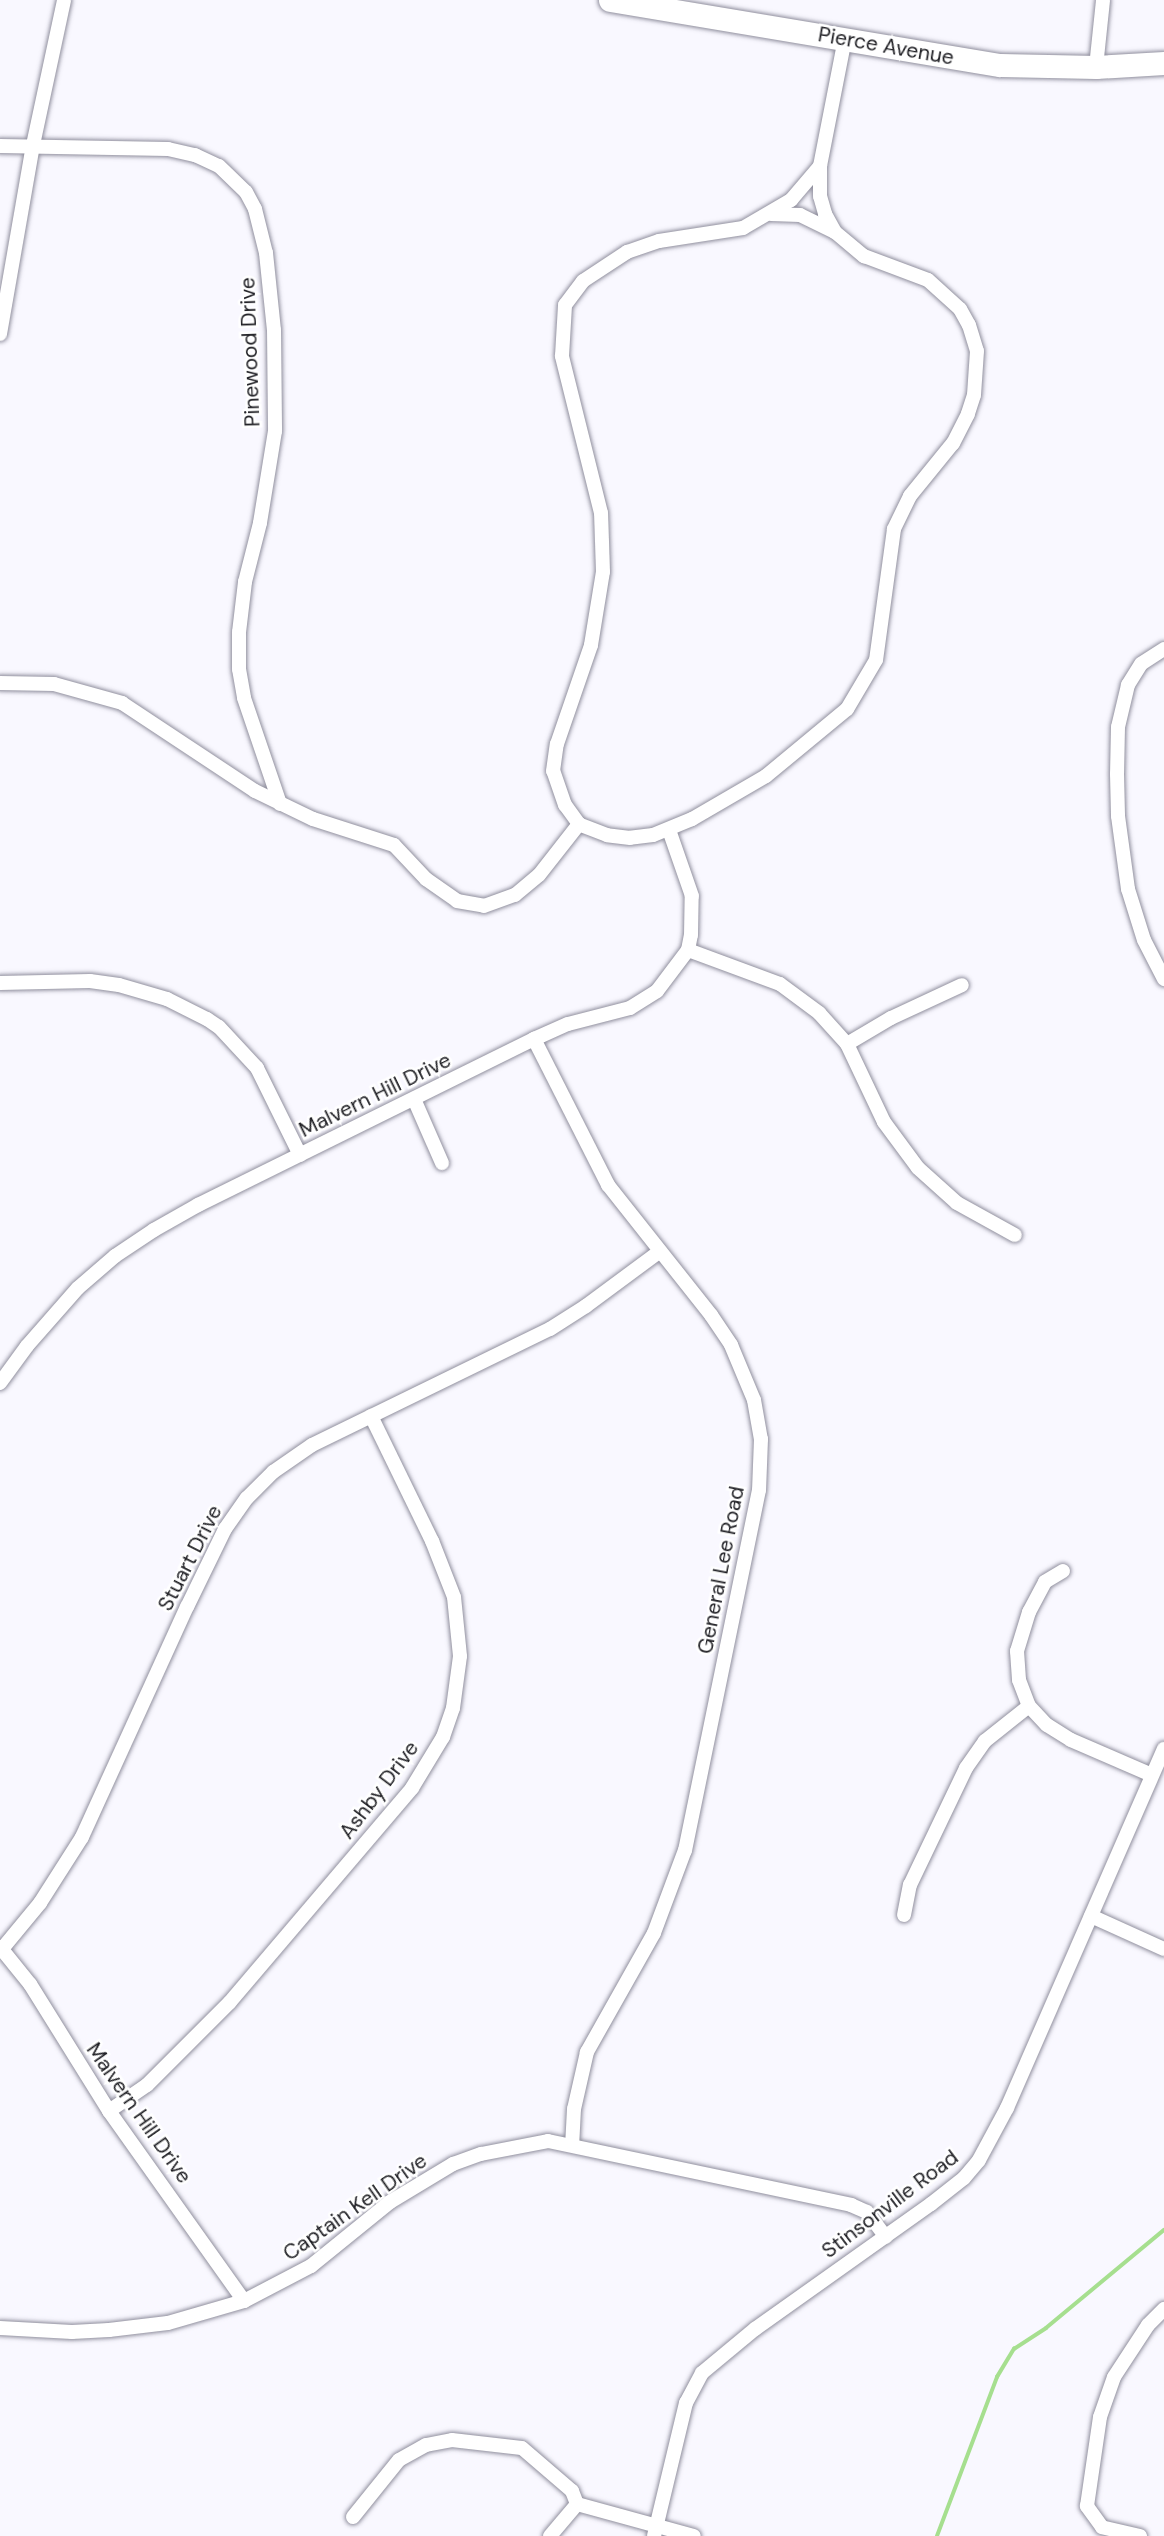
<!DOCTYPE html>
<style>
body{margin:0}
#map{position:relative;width:1164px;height:2536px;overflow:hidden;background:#f9f8ff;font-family:"DM Sans",sans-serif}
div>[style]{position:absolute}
.stream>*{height:3.5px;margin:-1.75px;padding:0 1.75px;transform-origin:1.75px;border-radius:1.75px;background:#a6df8f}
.roads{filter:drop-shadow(0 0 2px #908f9e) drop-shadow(0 0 2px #908f9e)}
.minor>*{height:14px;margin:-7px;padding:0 7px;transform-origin:7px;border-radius:7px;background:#fff}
.primary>*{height:23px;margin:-11.5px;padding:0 11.5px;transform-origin:11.5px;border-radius:11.5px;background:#fff}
span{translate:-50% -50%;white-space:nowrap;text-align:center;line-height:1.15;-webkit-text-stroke:5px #fff;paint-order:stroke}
.street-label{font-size:21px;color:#202025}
</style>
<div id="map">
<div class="stream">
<i style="left:937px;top:2536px;width:170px;rotate:-69.3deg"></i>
<i style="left:997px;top:2377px;width:33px;rotate:-59deg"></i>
<i style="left:1014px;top:2349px;width:38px;rotate:-33deg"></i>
<i style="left:1046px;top:2328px;width:153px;rotate:-39.7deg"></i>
</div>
<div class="roads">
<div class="minor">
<i style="left:1096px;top:67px;width:67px;rotate:-84deg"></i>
<i style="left:0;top:146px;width:168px;rotate:1deg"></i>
<i style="left:168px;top:149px;width:28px;rotate:13deg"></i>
<i style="left:195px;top:155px;width:26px;rotate:25deg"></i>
<i style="left:219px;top:166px;width:37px;rotate:44deg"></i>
<i style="left:246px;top:192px;width:19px;rotate:62deg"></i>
<i style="left:255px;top:209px;width:45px;rotate:76deg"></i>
<i style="left:266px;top:253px;width:77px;rotate:84.1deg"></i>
<i style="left:274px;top:330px;width:101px;rotate:89.4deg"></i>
<i style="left:275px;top:431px;width:93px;rotate:99.3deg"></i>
<i style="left:260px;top:523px;width:61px;rotate:104.3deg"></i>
<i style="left:245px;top:582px;width:50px;rotate:96.8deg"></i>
<i style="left:239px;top:632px;width:37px;rotate:90deg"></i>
<i style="left:239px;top:669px;width:29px;rotate:80deg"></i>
<i style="left:244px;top:698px;width:112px;rotate:71.2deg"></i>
<i style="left:820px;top:166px;width:30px;rotate:90deg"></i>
<i style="left:820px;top:196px;width:19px;rotate:74deg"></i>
<i style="left:825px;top:214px;width:21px;rotate:61deg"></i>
<i style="left:835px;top:232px;width:38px;rotate:40deg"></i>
<i style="left:864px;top:256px;width:68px;rotate:20.6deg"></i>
<i style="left:928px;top:280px;width:43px;rotate:42.2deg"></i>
<i style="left:960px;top:309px;width:18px;rotate:61deg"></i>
<i style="left:969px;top:325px;width:27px;rotate:73deg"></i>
<i style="left:977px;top:351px;width:44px;rotate:93.9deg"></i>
<i style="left:974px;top:395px;width:20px;rotate:108deg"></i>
<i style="left:968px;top:414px;width:33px;rotate:117deg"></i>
<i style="left:953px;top:443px;width:68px;rotate:129.1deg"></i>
<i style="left:910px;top:496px;width:37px;rotate:116deg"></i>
<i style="left:894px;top:529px;width:132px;rotate:97.8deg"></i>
<i style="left:876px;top:660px;width:57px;rotate:120.6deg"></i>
<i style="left:847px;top:709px;width:105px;rotate:140.4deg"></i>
<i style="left:766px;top:776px;width:86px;rotate:149.8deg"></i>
<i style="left:692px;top:819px;width:42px;rotate:157.7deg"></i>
<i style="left:653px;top:835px;width:23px;rotate:173deg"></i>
<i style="left:630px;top:838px;width:23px;rotate:-173deg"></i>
<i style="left:607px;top:835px;width:30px;rotate:-159deg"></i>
<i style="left:579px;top:824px;width:24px;rotate:-126deg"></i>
<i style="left:565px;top:805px;width:36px;rotate:-109deg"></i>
<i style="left:553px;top:771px;width:27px;rotate:-82deg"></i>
<i style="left:557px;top:744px;width:105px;rotate:-71deg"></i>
<i style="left:591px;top:645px;width:74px;rotate:-80.7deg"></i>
<i style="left:603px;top:572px;width:59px;rotate:-91.9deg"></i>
<i style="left:601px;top:513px;width:162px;rotate:-104deg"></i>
<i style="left:562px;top:356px;width:51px;rotate:-86.6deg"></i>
<i style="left:565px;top:305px;width:30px;rotate:-53deg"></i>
<i style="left:583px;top:281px;width:53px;rotate:-33.4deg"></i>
<i style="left:627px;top:252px;width:34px;rotate:-19deg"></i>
<i style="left:659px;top:241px;width:85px;rotate:-8.8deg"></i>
<i style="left:743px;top:228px;width:56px;rotate:-30.3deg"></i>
<i style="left:791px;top:200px;width:45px;rotate:-49.5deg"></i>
<i style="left:820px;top:166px;width:130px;rotate:-78.9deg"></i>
<i style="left:771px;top:214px;width:29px;rotate:2deg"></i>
<i style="left:800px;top:215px;width:37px;rotate:26deg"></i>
<i style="left:0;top:334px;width:192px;rotate:-80.1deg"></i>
<i style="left:33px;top:145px;width:148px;rotate:-77.9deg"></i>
<i style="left:1164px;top:649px;width:27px;rotate:147deg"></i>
<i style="left:1141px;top:664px;width:25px;rotate:122deg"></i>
<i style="left:1128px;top:685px;width:43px;rotate:103.4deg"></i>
<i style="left:1118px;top:727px;width:47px;rotate:91.2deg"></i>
<i style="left:1117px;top:774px;width:42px;rotate:88.6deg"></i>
<i style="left:1118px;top:816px;width:74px;rotate:82.2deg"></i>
<i style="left:1128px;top:889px;width:53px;rotate:72.6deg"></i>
<i style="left:1144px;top:940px;width:44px;rotate:62.9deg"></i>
<i style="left:0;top:683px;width:54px;rotate:1.1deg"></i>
<i style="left:54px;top:684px;width:71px;rotate:15.6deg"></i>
<i style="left:122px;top:703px;width:159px;rotate:33.5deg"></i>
<i style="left:255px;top:791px;width:64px;rotate:25.8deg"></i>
<i style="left:313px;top:819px;width:85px;rotate:17.8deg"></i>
<i style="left:394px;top:845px;width:47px;rotate:46.7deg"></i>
<i style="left:426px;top:879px;width:38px;rotate:35deg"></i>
<i style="left:457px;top:901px;width:27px;rotate:10deg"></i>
<i style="left:484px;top:906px;width:33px;rotate:-20deg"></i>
<i style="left:515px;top:895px;width:31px;rotate:-40deg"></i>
<i style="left:539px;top:875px;width:65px;rotate:-51.9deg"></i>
<i style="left:688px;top:950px;width:98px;rotate:20.3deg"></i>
<i style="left:780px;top:984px;width:49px;rotate:36.6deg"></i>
<i style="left:819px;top:1013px;width:42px;rotate:47.9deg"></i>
<i style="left:847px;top:1044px;width:86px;rotate:64.6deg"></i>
<i style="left:884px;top:1122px;width:57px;rotate:53.5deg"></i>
<i style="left:918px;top:1168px;width:52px;rotate:41.9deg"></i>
<i style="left:957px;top:1203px;width:66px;rotate:28.9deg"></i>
<i style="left:0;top:983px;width:90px;rotate:-1.3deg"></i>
<i style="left:90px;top:981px;width:29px;rotate:8deg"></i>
<i style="left:119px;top:985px;width:50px;rotate:16.3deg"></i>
<i style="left:167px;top:999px;width:45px;rotate:26.6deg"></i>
<i style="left:207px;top:1019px;width:14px;rotate:34deg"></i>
<i style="left:219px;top:1027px;width:56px;rotate:47.2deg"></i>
<i style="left:257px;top:1068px;width:97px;rotate:63.7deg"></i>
<i style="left:534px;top:1039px;width:164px;rotate:63.1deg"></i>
<i style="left:608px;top:1185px;width:166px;rotate:51.6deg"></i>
<i style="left:711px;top:1315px;width:36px;rotate:56deg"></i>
<i style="left:731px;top:1345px;width:60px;rotate:67.3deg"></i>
<i style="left:754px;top:1400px;width:40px;rotate:80deg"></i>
<i style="left:761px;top:1439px;width:51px;rotate:92.2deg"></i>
<i style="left:759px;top:1490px;width:368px;rotate:101.6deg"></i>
<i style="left:685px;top:1850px;width:89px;rotate:110.5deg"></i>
<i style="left:654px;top:1933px;width:137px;rotate:119.4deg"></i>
<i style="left:587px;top:2052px;width:58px;rotate:102.8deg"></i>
<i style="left:574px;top:2109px;width:35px;rotate:93deg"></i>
<i style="left:847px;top:1044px;width:51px;rotate:-30.6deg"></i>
<i style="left:891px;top:1018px;width:78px;rotate:-24.9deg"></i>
<i style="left:414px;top:1099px;width:70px;rotate:66.4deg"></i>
<i style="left:0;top:1383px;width:46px;rotate:-53.9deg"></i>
<i style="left:27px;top:1346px;width:77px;rotate:-48.7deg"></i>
<i style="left:78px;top:1288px;width:49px;rotate:-40.9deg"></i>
<i style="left:115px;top:1256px;width:47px;rotate:-33.7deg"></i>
<i style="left:154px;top:1230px;width:51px;rotate:-29.6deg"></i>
<i style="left:198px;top:1205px;width:375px;rotate:-26.3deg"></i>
<i style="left:534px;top:1039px;width:37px;rotate:-24deg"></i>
<i style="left:568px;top:1024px;width:64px;rotate:-14.5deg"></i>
<i style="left:630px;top:1008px;width:32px;rotate:-32deg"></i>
<i style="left:657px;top:991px;width:51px;rotate:-52.9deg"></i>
<i style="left:688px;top:950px;width:15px;rotate:-79deg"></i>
<i style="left:691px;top:935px;width:39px;rotate:-89deg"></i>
<i style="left:692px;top:896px;width:70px;rotate:-109.2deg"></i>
<i style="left:1063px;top:1571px;width:21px;rotate:149deg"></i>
<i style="left:1045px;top:1582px;width:34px;rotate:118deg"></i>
<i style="left:1029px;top:1612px;width:41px;rotate:107.1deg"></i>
<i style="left:1017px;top:1651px;width:29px;rotate:86deg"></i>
<i style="left:1019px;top:1680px;width:28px;rotate:69deg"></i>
<i style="left:1029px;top:1706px;width:26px;rotate:47deg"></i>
<i style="left:1047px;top:1725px;width:28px;rotate:32deg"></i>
<i style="left:1071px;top:1740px;width:88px;rotate:23.4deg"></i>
<i style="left:904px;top:1915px;width:31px;rotate:-79deg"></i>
<i style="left:910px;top:1885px;width:130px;rotate:-64.4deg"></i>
<i style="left:966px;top:1768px;width:33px;rotate:-55deg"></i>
<i style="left:985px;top:1741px;width:56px;rotate:-38.5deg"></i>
<i style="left:1091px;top:1916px;width:80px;rotate:24.3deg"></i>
<i style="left:0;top:1947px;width:48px;rotate:51deg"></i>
<i style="left:30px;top:1984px;width:150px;rotate:58.1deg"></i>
<i style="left:109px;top:2111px;width:233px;rotate:54.6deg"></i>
<i style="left:2px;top:1949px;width:60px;rotate:-50.4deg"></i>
<i style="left:40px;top:1903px;width:78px;rotate:-57.5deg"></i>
<i style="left:82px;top:1837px;width:253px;rotate:-65.5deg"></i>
<i style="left:187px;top:1607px;width:87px;rotate:-64deg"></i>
<i style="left:225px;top:1529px;width:38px;rotate:-55deg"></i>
<i style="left:247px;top:1498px;width:37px;rotate:-45deg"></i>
<i style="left:273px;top:1472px;width:47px;rotate:-34.7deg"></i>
<i style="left:312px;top:1445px;width:265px;rotate:-26deg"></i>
<i style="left:550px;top:1329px;width:43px;rotate:-32.6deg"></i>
<i style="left:586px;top:1306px;width:91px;rotate:-36.5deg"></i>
<i style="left:109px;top:2111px;width:46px;rotate:-34.4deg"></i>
<i style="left:147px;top:2085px;width:117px;rotate:-45deg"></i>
<i style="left:230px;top:2002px;width:281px;rotate:-49.6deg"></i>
<i style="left:412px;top:1788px;width:60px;rotate:-58.7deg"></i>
<i style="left:443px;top:1737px;width:31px;rotate:-71deg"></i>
<i style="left:453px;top:1708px;width:52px;rotate:-82.3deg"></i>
<i style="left:460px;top:1656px;width:59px;rotate:-95.8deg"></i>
<i style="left:454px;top:1597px;width:60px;rotate:-111.4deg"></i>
<i style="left:432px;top:1541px;width:139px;rotate:-116deg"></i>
<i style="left:0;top:2328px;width:72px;rotate:3.2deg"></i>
<i style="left:72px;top:2332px;width:37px;rotate:-3deg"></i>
<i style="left:109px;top:2330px;width:59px;rotate:-6.8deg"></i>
<i style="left:168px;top:2323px;width:79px;rotate:-16.1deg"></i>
<i style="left:244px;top:2301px;width:76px;rotate:-27.6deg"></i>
<i style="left:311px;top:2266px;width:102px;rotate:-39deg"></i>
<i style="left:390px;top:2202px;width:74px;rotate:-31.1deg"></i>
<i style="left:453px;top:2164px;width:30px;rotate:-20deg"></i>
<i style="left:481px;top:2154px;width:68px;rotate:-11deg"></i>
<i style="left:548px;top:2141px;width:310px;rotate:11.9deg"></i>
<i style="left:851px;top:2205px;width:17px;rotate:24deg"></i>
<i style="left:867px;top:2212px;width:31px;rotate:53deg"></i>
<i style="left:353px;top:2517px;width:73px;rotate:-51.1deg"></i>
<i style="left:399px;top:2460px;width:31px;rotate:-29deg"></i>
<i style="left:426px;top:2445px;width:26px;rotate:-11deg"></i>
<i style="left:452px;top:2440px;width:70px;rotate:6.5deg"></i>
<i style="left:522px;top:2448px;width:66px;rotate:40.7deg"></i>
<i style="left:572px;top:2491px;width:14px;rotate:69deg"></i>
<i style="left:577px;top:2504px;width:121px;rotate:15.3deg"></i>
<i style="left:550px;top:2536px;width:42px;rotate:-49.8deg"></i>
<i style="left:654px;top:2536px;width:137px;rotate:-76.5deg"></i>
<i style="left:686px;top:2403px;width:34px;rotate:-62deg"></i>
<i style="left:702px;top:2373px;width:69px;rotate:-39.7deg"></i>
<i style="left:755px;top:2329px;width:216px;rotate:-35.4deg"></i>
<i style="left:931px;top:2204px;width:42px;rotate:-38.2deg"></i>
<i style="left:964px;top:2178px;width:23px;rotate:-50deg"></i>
<i style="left:979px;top:2160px;width:59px;rotate:-61.7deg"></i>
<i style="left:1007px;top:2108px;width:392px;rotate:-66.4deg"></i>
<i style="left:1140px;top:2536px;width:39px;rotate:-167deg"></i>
<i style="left:1102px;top:2527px;width:26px;rotate:-126deg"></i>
<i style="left:1087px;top:2506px;width:90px;rotate:-81.7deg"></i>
<i style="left:1100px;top:2417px;width:42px;rotate:-70.7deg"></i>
<i style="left:1114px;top:2377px;width:62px;rotate:-56.8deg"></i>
<i style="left:1148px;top:2325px;width:23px;rotate:-45deg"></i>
</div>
<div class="primary">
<i style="left:610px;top:0;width:395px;rotate:9.5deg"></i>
<i style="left:1000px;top:65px;width:96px;rotate:1.2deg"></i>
<i style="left:1096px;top:67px;width:68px;rotate:-3.4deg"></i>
</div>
</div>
<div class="street-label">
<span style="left:886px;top:46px;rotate:10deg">Pierce Avenue</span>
<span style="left:250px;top:352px;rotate:-92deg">Pinewood Drive</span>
<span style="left:375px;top:1095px;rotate:-26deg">Malvern Hill Drive</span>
<span style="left:190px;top:1558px;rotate:-63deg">Stuart Drive</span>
<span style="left:721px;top:1570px;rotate:-79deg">General Lee Road</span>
<span style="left:379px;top:1790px;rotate:-53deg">Ashby Drive</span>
<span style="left:139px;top:2113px;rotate:55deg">Malvern Hill Drive</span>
<span style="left:890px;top:2204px;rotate:-37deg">Stinsonville Road</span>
<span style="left:355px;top:2207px;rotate:-35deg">Captain Kell Drive</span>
</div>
</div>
